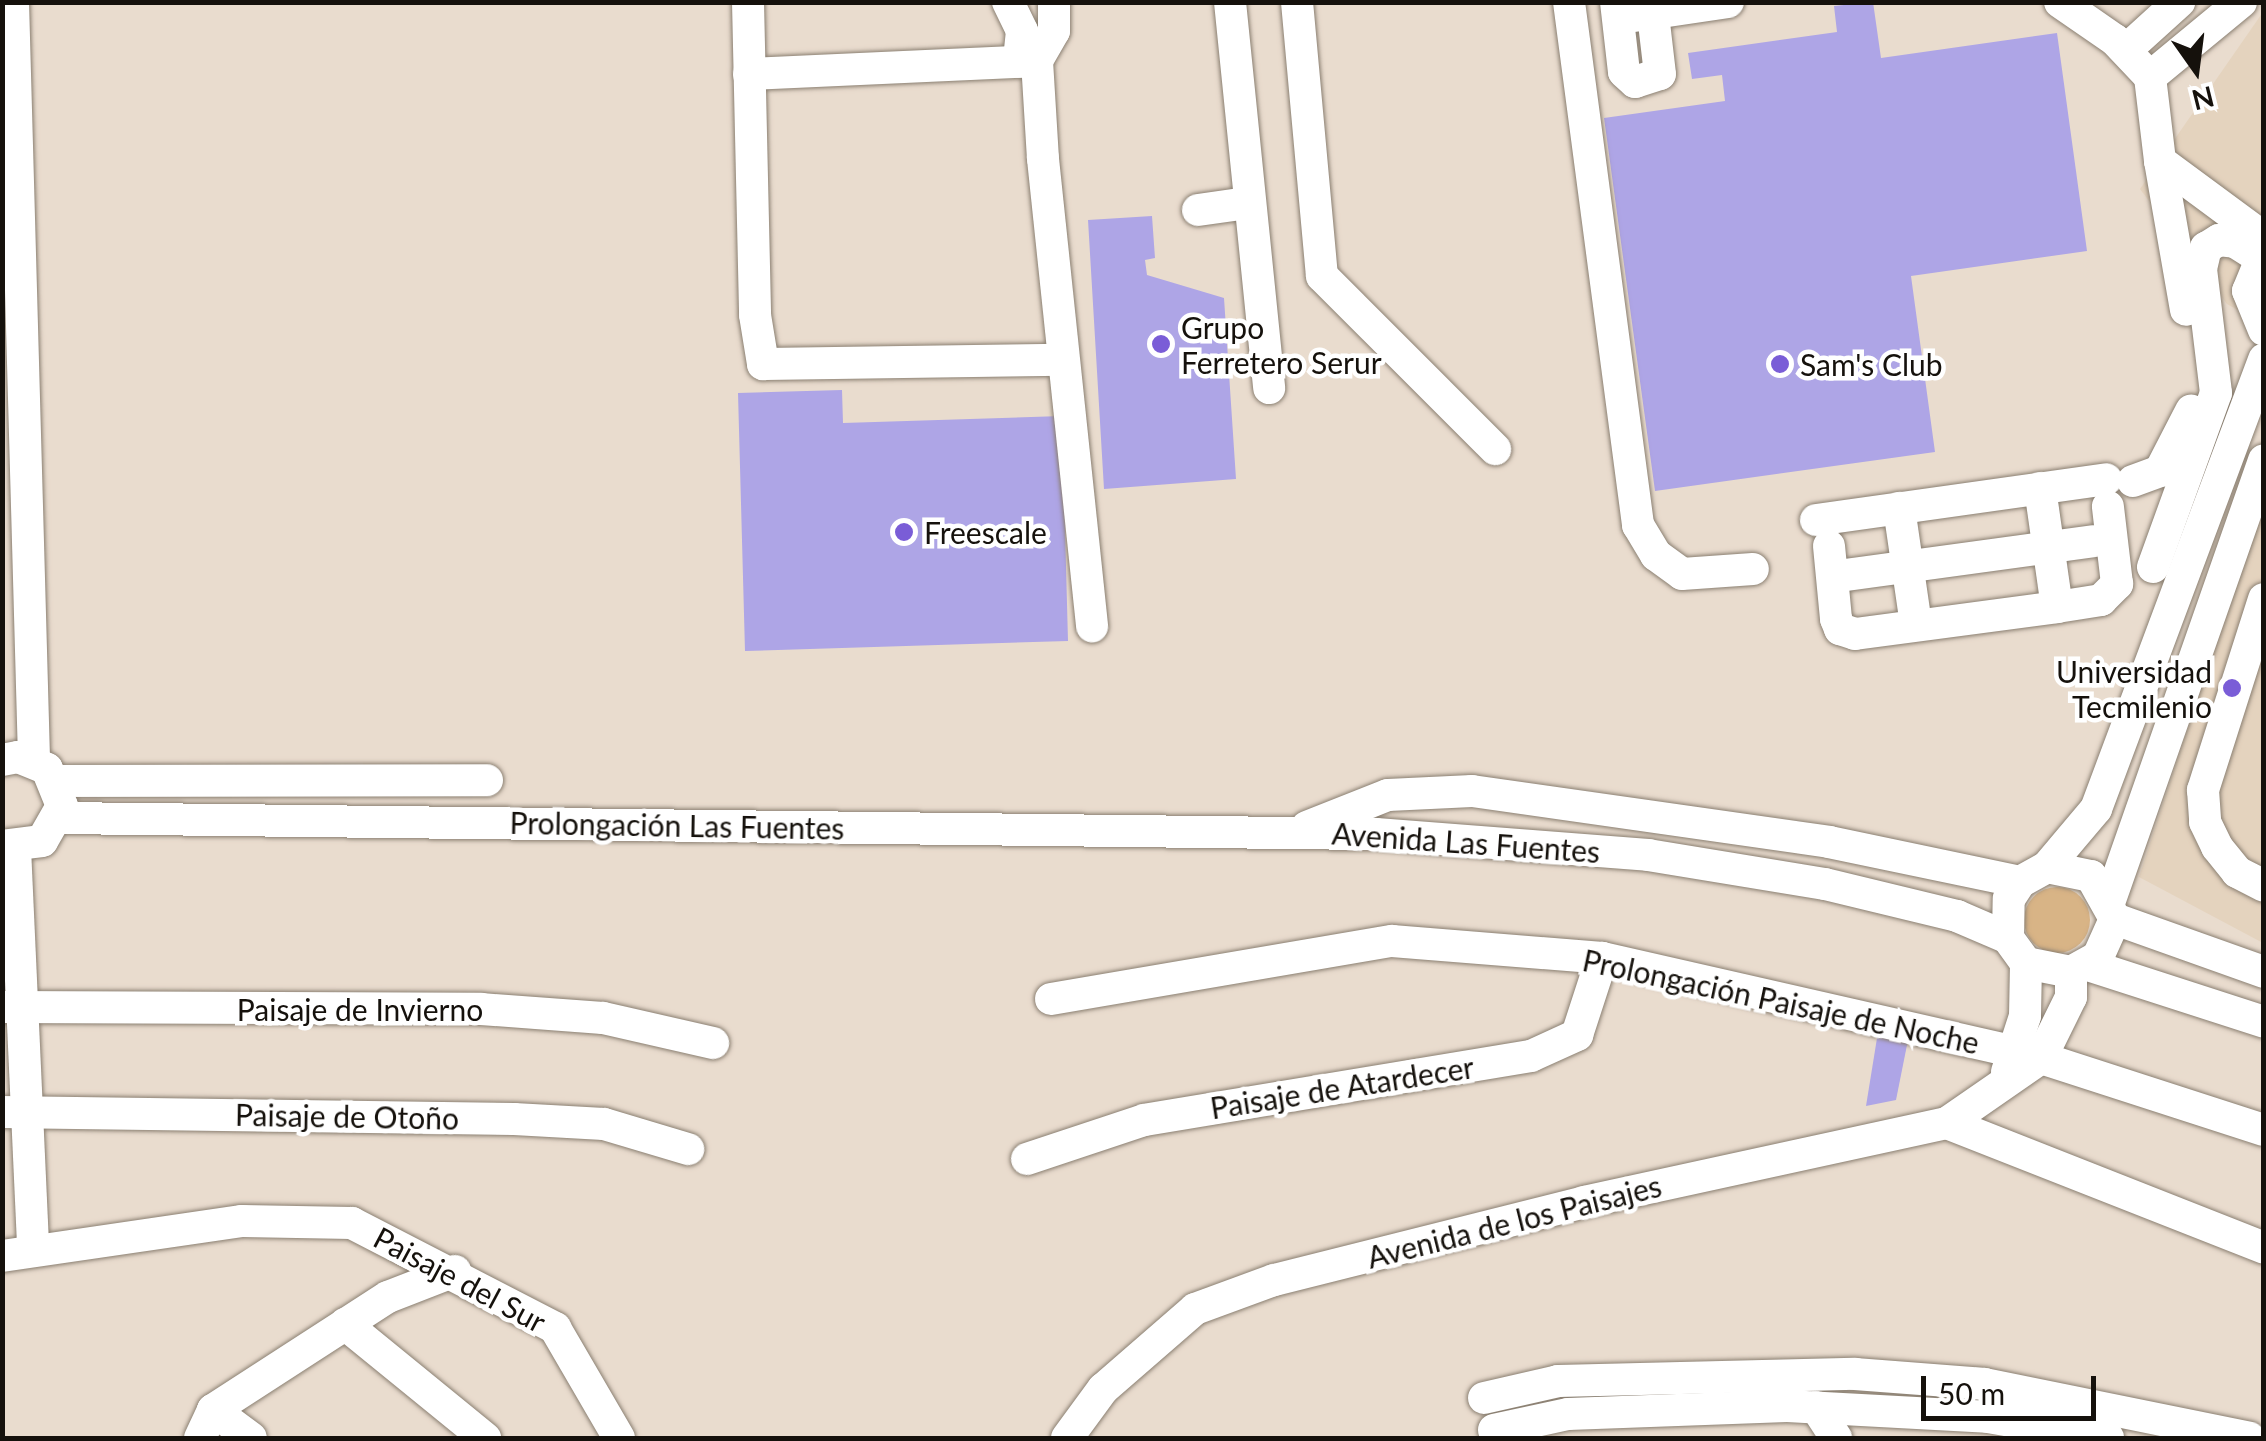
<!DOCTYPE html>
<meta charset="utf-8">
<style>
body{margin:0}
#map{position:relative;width:2266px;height:1441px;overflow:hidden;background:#e9dcce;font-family:Lato,sans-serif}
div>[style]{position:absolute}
.built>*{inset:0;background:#e4d3be}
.green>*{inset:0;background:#d8b486}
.round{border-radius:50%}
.building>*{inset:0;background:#aea5e6}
.roads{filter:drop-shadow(0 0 2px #8a7f71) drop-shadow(0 0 2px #8a7f71)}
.minor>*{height:32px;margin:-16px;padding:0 16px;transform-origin:16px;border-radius:16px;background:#fff}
.dots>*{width:28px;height:28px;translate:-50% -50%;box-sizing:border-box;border:5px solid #fff;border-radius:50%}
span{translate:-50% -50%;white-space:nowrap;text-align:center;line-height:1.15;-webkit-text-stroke:9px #fff;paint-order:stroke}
.poi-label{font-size:30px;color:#15110c}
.left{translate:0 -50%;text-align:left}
.right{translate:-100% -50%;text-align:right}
.street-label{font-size:30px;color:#15110c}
.frame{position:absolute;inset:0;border:5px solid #15110c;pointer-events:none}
.north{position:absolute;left:2146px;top:20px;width:100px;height:100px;-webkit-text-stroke:8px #fff;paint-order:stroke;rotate:166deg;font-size:28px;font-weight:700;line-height:40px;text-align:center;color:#15110c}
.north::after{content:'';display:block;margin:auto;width:35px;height:45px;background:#15110c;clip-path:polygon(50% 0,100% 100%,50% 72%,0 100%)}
.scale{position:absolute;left:1921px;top:1376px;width:175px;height:45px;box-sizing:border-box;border:5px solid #15110c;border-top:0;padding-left:12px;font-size:30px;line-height:35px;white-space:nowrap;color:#15110c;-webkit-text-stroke:8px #fff;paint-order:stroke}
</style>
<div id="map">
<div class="built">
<i style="clip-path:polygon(2263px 12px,2263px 324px,2227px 304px,2140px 189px)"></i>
<i style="clip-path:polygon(2263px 499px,2263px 943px,2139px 877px)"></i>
</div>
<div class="green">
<i class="round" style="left:2024px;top:887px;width:66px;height:66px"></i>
</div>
<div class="building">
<i style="clip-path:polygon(1873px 2px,1881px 58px,2057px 33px,2087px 251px,1911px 276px,1935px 452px,1655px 491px,1604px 118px,1725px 101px,1722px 75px,1692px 79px,1688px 53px,1837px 32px,1834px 6px)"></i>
<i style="clip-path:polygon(1152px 216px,1155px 258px,1145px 260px,1147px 275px,1224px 298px,1236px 479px,1104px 489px,1088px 220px)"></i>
<i style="clip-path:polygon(842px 390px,843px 423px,1062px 416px,1068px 641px,745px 651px,738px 393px)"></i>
<i style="clip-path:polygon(1878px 1032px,1908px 1040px,1896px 1100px,1866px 1106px)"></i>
</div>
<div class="roads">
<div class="minor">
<i style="left:13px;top:2px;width:758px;rotate:88.41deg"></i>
<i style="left:748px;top:2px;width:313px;rotate:88.7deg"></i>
<i style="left:755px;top:315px;width:50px;rotate:80.7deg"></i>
<i style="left:763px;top:364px;width:299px;rotate:-0.8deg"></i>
<i style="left:1008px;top:2px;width:32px;rotate:64deg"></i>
<i style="left:1022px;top:31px;width:31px;rotate:96deg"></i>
<i style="left:1054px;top:2px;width:29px;rotate:90deg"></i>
<i style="left:1054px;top:31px;width:34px;rotate:120deg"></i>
<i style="left:1037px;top:61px;width:98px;rotate:86.5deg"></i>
<i style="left:1043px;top:159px;width:470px;rotate:84deg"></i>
<i style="left:1230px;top:2px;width:388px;rotate:84.2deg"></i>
<i style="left:1297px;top:2px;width:275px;rotate:84.8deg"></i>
<i style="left:1322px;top:276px;width:245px;rotate:45deg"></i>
<i style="left:1569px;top:2px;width:528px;rotate:82.48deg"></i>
<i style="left:1638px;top:525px;width:35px;rotate:59deg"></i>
<i style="left:1656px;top:555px;width:32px;rotate:36deg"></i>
<i style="left:1682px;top:574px;width:71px;rotate:-4deg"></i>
<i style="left:1616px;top:2px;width:70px;rotate:83.5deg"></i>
<i style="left:1624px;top:72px;width:15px;rotate:42deg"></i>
<i style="left:1635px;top:82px;width:26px;rotate:-18deg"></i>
<i style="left:1660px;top:74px;width:60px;rotate:-96.7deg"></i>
<i style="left:2060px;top:2px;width:67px;rotate:34.6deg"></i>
<i style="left:2115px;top:40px;width:51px;rotate:46.6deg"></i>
<i style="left:2150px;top:77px;width:85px;rotate:83.2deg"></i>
<i style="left:2160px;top:161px;width:129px;rotate:36.5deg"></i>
<i style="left:1633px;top:16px;width:96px;rotate:-8.4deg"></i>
<i style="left:2126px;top:50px;width:72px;rotate:-42.2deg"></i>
<i style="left:749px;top:74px;width:288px;rotate:-2.6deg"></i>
<i style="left:2150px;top:77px;width:118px;rotate:-39.5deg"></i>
<i style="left:2160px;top:161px;width:151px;rotate:80.1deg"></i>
<i style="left:1198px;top:210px;width:49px;rotate:-8.1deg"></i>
<i style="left:2264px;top:252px;width:42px;rotate:112.3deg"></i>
<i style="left:2248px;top:291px;width:42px;rotate:67.7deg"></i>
<i style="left:2133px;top:481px;width:29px;rotate:-20deg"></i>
<i style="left:2160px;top:471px;width:68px;rotate:-62.7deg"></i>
<i style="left:2040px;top:488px;width:120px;rotate:81.9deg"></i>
<i style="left:1899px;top:508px;width:118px;rotate:81.7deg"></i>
<i style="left:1816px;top:520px;width:293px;rotate:-8deg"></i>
<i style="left:1829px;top:546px;width:73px;rotate:84.5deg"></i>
<i style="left:1836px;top:619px;width:11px;rotate:68deg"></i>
<i style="left:1840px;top:629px;width:16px;rotate:18deg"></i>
<i style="left:1855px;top:634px;width:204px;rotate:-7.6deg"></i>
<i style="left:2057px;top:607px;width:45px;rotate:-9deg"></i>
<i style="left:2101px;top:600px;width:23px;rotate:-45deg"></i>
<i style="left:2117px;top:584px;width:78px;rotate:-96.7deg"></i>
<i style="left:2153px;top:567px;width:185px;rotate:-70.1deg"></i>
<i style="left:2216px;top:393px;width:125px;rotate:-96.9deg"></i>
<i style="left:2201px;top:269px;width:22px;rotate:-77deg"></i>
<i style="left:2206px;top:248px;width:15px;rotate:-32deg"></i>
<i style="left:2219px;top:240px;width:16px;rotate:7deg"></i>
<i style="left:2235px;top:242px;width:28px;rotate:32deg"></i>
<i style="left:1846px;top:575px;width:249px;rotate:-7.8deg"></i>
<i style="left:2264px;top:599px;width:201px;rotate:107.7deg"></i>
<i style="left:2203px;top:790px;width:32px;rotate:86deg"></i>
<i style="left:2205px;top:822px;width:28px;rotate:64deg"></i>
<i style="left:2217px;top:847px;width:32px;rotate:51deg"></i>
<i style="left:2237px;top:872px;width:30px;rotate:27deg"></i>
<i style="left:2px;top:760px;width:16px;rotate:-11deg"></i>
<i style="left:18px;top:757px;width:31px;rotate:22deg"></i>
<i style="left:47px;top:769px;width:40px;rotate:68deg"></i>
<i style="left:62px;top:806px;width:40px;rotate:119.7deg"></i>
<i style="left:42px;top:841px;width:40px;rotate:172.9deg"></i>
<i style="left:57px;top:781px;width:430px;rotate:-0.1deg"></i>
<i style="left:60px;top:818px;width:1316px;rotate:0.7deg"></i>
<i style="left:1376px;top:834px;width:273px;rotate:4.4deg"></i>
<i style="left:1648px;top:855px;width:179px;rotate:9.3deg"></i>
<i style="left:1825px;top:884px;width:136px;rotate:13.6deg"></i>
<i style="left:1957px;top:916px;width:56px;rotate:23.3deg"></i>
<i style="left:1307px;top:827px;width:87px;rotate:-21.6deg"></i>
<i style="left:1388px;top:795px;width:84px;rotate:-2.7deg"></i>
<i style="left:1472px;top:791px;width:361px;rotate:8.1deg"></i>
<i style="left:1829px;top:842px;width:195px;rotate:11.8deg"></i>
<i style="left:15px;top:848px;width:402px;rotate:87.4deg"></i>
<i style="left:2047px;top:867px;width:45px;rotate:11.6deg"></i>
<i style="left:2091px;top:876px;width:49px;rotate:60.8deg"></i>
<i style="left:2115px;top:919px;width:42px;rotate:114.1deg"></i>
<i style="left:2098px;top:957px;width:31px;rotate:151deg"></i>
<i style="left:2071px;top:972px;width:46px;rotate:-168.7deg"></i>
<i style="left:2026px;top:963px;width:31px;rotate:-126deg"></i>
<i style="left:2008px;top:938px;width:39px;rotate:-89deg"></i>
<i style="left:2009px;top:899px;width:20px;rotate:-57deg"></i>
<i style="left:2020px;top:882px;width:31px;rotate:-29deg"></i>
<i style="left:2047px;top:867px;width:76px;rotate:-49.8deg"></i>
<i style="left:2096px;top:809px;width:480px;rotate:-69.5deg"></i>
<i style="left:2110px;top:900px;width:466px;rotate:-70.7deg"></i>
<i style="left:2115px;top:919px;width:158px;rotate:19.6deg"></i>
<i style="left:2088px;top:965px;width:185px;rotate:17.9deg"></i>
<i style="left:1051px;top:999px;width:346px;rotate:-9.7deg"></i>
<i style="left:1392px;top:941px;width:211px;rotate:4.6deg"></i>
<i style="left:1602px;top:958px;width:450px;rotate:12.8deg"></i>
<i style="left:2041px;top:1058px;width:234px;rotate:17.9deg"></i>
<i style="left:2px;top:1007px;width:479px;rotate:0.2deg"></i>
<i style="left:481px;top:1009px;width:122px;rotate:4.2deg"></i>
<i style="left:603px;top:1018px;width:113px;rotate:12.8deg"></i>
<i style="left:2007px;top:1072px;width:59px;rotate:-72.2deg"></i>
<i style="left:2025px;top:1016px;width:53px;rotate:-88.9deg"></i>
<i style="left:2px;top:1112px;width:512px;rotate:0.78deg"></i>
<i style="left:514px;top:1119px;width:90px;rotate:3.2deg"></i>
<i style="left:604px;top:1124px;width:88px;rotate:16.6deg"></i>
<i style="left:1947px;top:1123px;width:341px;rotate:21.5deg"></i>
<i style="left:1027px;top:1159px;width:123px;rotate:-18.4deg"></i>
<i style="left:1144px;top:1120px;width:392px;rotate:-9.4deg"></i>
<i style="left:1531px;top:1056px;width:51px;rotate:-24.5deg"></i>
<i style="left:1577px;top:1035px;width:81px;rotate:-72deg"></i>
<i style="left:2px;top:1256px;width:243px;rotate:-8.3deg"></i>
<i style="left:242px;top:1221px;width:110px;rotate:1deg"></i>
<i style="left:352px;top:1223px;width:229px;rotate:27.3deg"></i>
<i style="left:555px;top:1328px;width:127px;rotate:59.8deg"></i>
<i style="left:345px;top:1324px;width:181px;rotate:39.2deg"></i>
<i style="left:1484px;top:1398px;width:76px;rotate:-12.9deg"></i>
<i style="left:1558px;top:1381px;width:297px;rotate:-1.4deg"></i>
<i style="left:1855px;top:1374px;width:130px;rotate:4.4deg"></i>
<i style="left:1985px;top:1384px;width:270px;rotate:11.5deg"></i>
<i style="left:1816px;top:1407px;width:37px;rotate:57deg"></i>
<i style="left:213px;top:1410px;width:47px;rotate:36.4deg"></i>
<i style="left:1494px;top:1430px;width:76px;rotate:-12.2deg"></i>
<i style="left:1568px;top:1414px;width:219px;rotate:-2.1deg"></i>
<i style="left:1787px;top:1406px;width:201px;rotate:3.1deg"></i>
<i style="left:1988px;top:1417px;width:122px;rotate:9.9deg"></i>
<i style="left:200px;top:1438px;width:31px;rotate:-65deg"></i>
<i style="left:213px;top:1410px;width:208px;rotate:-32.9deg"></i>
<i style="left:388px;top:1297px;width:72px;rotate:-21.2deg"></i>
<i style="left:1067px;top:1438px;width:61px;rotate:-53.7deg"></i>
<i style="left:1103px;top:1389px;width:122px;rotate:-41deg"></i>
<i style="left:1195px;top:1309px;width:84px;rotate:-20.2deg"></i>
<i style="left:1274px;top:1280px;width:320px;rotate:-14.1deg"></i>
<i style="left:1584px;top:1202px;width:371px;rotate:-12.3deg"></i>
<i style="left:1947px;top:1123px;width:114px;rotate:-34.7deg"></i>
<i style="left:2041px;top:1058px;width:68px;rotate:-63.8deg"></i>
<i style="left:2071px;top:997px;width:25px;rotate:-90deg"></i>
</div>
</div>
<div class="dots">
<i style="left:1161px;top:344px;background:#7a5dd7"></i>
<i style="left:1780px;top:364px;background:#7a5dd7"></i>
<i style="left:904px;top:532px;background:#7a5dd7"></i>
<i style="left:2232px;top:688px;background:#7a5dd7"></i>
</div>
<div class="poi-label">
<span class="left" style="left:1181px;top:344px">Grupo<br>Ferretero Serur</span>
<span class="left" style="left:1800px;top:364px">Sam's Club</span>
<span class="left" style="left:924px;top:532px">Freescale</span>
<span class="right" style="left:2212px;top:688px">Universidad<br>Tecmilenio</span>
</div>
<div class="street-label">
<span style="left:677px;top:825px;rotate:1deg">Prolongación Las Fuentes</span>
<span style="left:1466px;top:842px;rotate:4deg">Avenida Las Fuentes</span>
<span style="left:1781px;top:1001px;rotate:12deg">Prolongación Paisaje de Noche</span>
<span style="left:360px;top:1009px">Paisaje de Invierno</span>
<span style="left:1342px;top:1087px;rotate:-9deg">Paisaje de Atardecer</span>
<span style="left:347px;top:1116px;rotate:1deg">Paisaje de Otoño</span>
<span style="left:1514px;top:1221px;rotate:-14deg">Avenida de los Paisajes</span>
<span style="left:460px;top:1279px;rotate:28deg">Paisaje del Sur</span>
</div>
<div class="frame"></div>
<div class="north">N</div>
<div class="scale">50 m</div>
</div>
